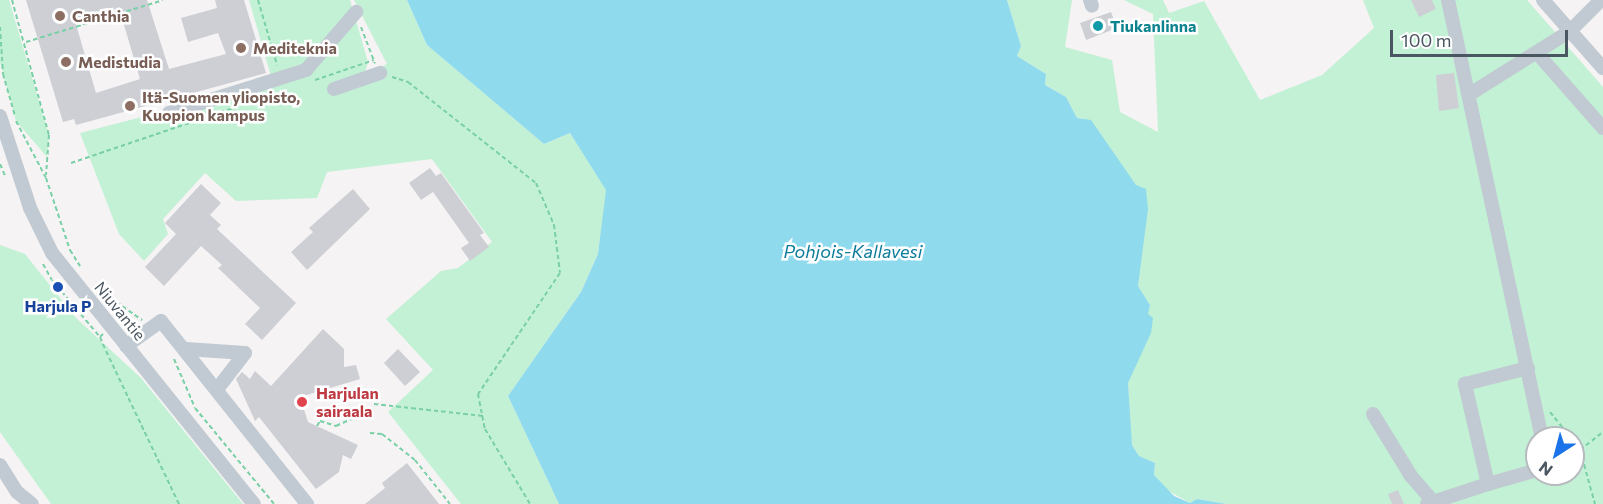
<!DOCTYPE html>
<meta charset="utf-8">
<style>
body{margin:0}
#map{position:relative;width:1603px;height:504px;overflow:hidden;background:#f5f3f3;font-family:Commissioner,sans-serif}
div>[style]{position:absolute}
.green>*{inset:0;background:#c3f1d5}
.water>*{inset:0;background:#90daee}
.building>*{inset:0;background:#cdcfd5}
.path>*{height:2px;margin-top:-1px;transform-origin:0;background:repeating-linear-gradient(90deg,#7ad0a6 0 4.5px,transparent 0 7.5px)}
.minor>*{height:14px;margin:-7px;padding:0 7px;transform-origin:7px;border-radius:7px;background:#c1cad2}
.dots>*{width:16px;height:16px;translate:-50% -50%;box-sizing:border-box;border:3px solid #fff;border-radius:50%}
span{translate:-50% -50%;white-space:nowrap;text-align:center;line-height:1.15;-webkit-text-stroke:5px #fff;paint-order:stroke}
.education-label{font-size:16px;color:#785e54;font-weight:700}
.left{translate:0 -50%;text-align:left}
.culture-label{font-size:16px;color:#0d838f;font-weight:700}
.transit-label{font-size:16px;color:#164399;font-weight:700}
.street-label{font-size:16px;color:#4a5661}
.health-label{font-size:16px;color:#be3a42;font-weight:700}
.water-label{font-size:18px;color:#0c7c9b;font-style:italic}
.north{position:absolute;left:1525px;top:426px;width:60px;height:60px;box-sizing:border-box;background:#fff;border:2px solid #b7bbc0;border-radius:50%;rotate:216deg;font-size:16px;font-weight:700;line-height:24px;text-align:center;color:#4a5661}
.north::after{content:'';display:block;margin:auto;width:21px;height:27px;background:#1a73e8;clip-path:polygon(50% 0,100% 100%,50% 72%,0 100%)}
.scale{position:absolute;left:1390px;top:30px;width:178px;height:27px;box-sizing:border-box;border:3px solid #4a5661;border-top:0;padding-left:8px;font-size:18px;line-height:21px;white-space:nowrap;color:#4a5661;-webkit-text-stroke:4px #fff;paint-order:stroke}
</style>
<div id="map">
<div class="green">
<i style="clip-path:polygon(0 0,9px 0,49px 135px,47px 157px,16px 121px,0 62px)"></i>
<i style="clip-path:polygon(249px 0,350px 0,368px 62px,364px 76px,387px 64px,354px 0,407px 0,427px 45px,544px 144px,570px 133px,607px 190px,598px 254px,581px 292px,508px 396px,559px 504px,461px 504px,388px 412px,433px 370px,386px 319px,441px 271px,458px 268px,492px 242px,432px 159px,327px 172px,317px 198px,236px 201px,205px 173px,163px 219px,168px 234px,144px 261px,119px 234px,80px 133px,273px 83px)"></i>
<i style="clip-path:polygon(evenodd,1007px 0,1072px 0,1065px 47px,1112px 60px,1120px 112px,1158px 132px,1153px 14px,1124px 0,1163px 0,1169px 13px,1204px 1px,1260px 100px,1322px 75px,1374px 28px,1363px 0,1527px 0,1603px 87px,1603px 504px,1227px 504px,1197px 499px,1190px 503px,1160px 486px,1154px 475px,1155px 463px,1139px 456px,1132px 445px,1130px 430px,1128px 383px,1150px 305px,1138px 286px,1136px 185px,1085px 119px,1077px 118px,1066px 97px,1045px 85px,1046px 74px,1017px 56px,1021px 46px,1007px 0,1537px 438px,1573px 438px,1573px 474px,1537px 474px,1537px 438px)"></i>
<i style="clip-path:polygon(0 245px,25px 254px,76px 318px,141px 378px,243px 504px,51px 504px,0 432px)"></i>
</div>
<div class="water">
<i style="clip-path:polygon(407px 0,1007px 0,1021px 46px,1017px 56px,1046px 74px,1045px 85px,1066px 97px,1077px 118px,1091px 120px,1136px 185px,1146px 189px,1148px 209px,1138px 286px,1150px 305px,1148px 314px,1153px 318px,1151px 333px,1128px 383px,1132px 445px,1139px 456px,1155px 463px,1154px 475px,1174px 496px,1190px 503px,1197px 499px,1227px 504px,559px 504px,508px 396px,581px 292px,598px 254px,606px 190px,570px 133px,544px 144px,427px 45px)"></i>
</div>
<div class="building">
<i style="clip-path:polygon(evenodd,26px 0,147px 0,169px 69px,226px 54px,218px 33px,188px 42px,181px 18px,217px 8px,215px 0,244px 0,266px 73px,76px 125px,74px 119px,63px 122px,26px 0,119px 8px,140px 79px,96px 93px,75px 21px,119px 8px)"></i>
<i style="clip-path:polygon(1411px 0,1432px 0,1436px 9px,1419px 17px)"></i>
<i style="clip-path:polygon(1111px 12px,1117px 28px,1086px 40px,1080px 23px)"></i>
<i style="clip-path:polygon(1454px 73px,1459px 108px,1439px 111px,1436px 75px)"></i>
<i style="clip-path:polygon(430px 168px,436px 176px,441px 173px,484px 233px,480px 235px,489px 247px,470px 261px,461px 248px,469px 243px,433px 192px,421px 200px,409px 183px)"></i>
<i style="clip-path:polygon(201px 184px,221px 203px,210px 215px,221px 225px,217px 229px,296px 303px,262px 340px,245px 324px,260px 308px,218px 268px,222px 265px,201px 246px,164px 286px,145px 267px,176px 234px,165px 223px)"></i>
<i style="clip-path:polygon(353px 189px,370px 209px,307px 270px,291px 252px,313px 232px,309px 228px)"></i>
<i style="clip-path:polygon(323px 329px,344px 349px,344px 367px,356px 365px,360px 379px,300px 397px,308px 422px,358px 445px,351px 459px,343px 455px,339px 472px,316px 489px,259px 417px,255px 421px,236px 379px,242px 372px,250px 379px,255px 371px,271px 386px)"></i>
<i style="clip-path:polygon(398px 349px,420px 372px,405px 386px,384px 363px)"></i>
<i style="clip-path:polygon(407px 463px,439px 504px,365px 504px,385px 488px,382px 483px)"></i>
<i style="clip-path:polygon(1398px 490px,1404px 504px,1392px 504px,1388px 494px)"></i>
</div>
<div class="path">
<i style="left:12px;top:0;width:140px;rotate:74.7deg"></i>
<i style="left:49px;top:135px;width:40px;rotate:94.3deg"></i>
<i style="left:258px;top:0;width:68px;rotate:73.7deg"></i>
<i style="left:0;top:27px;width:47px;rotate:86.3deg"></i>
<i style="left:3px;top:74px;width:44px;rotate:74.1deg"></i>
<i style="left:361px;top:27px;width:39px;rotate:69deg"></i>
<i style="left:26px;top:42px;width:143px;rotate:-17deg"></i>
<i style="left:392px;top:77px;width:17px;rotate:17deg"></i>
<i style="left:408px;top:82px;width:163px;rotate:38.3deg"></i>
<i style="left:536px;top:183px;width:46px;rotate:66.8deg"></i>
<i style="left:554px;top:225px;width:48px;rotate:82.9deg"></i>
<i style="left:560px;top:273px;width:146px;rotate:124.1deg"></i>
<i style="left:478px;top:394px;width:36px;rotate:79deg"></i>
<i style="left:485px;top:429px;width:87px;rotate:59deg"></i>
<i style="left:315px;top:80px;width:62px;rotate:-18.7deg"></i>
<i style="left:16px;top:121px;width:64px;rotate:62.2deg"></i>
<i style="left:46px;top:178px;width:76px;rotate:71.6deg"></i>
<i style="left:70px;top:250px;width:19px;rotate:58deg"></i>
<i style="left:71px;top:163px;width:177px;rotate:-18.7deg"></i>
<i style="left:0;top:164px;width:13px;rotate:67deg"></i>
<i style="left:43px;top:264px;width:18px;rotate:61deg"></i>
<i style="left:52px;top:280px;width:75px;rotate:49.9deg"></i>
<i style="left:98px;top:289px;width:54px;rotate:35.2deg"></i>
<i style="left:103px;top:334px;width:4px;rotate:135deg"></i>
<i style="left:100px;top:337px;width:15px;rotate:67deg"></i>
<i style="left:106px;top:351px;width:170px;rotate:64.5deg"></i>
<i style="left:174px;top:359px;width:53px;rotate:66.8deg"></i>
<i style="left:195px;top:408px;width:124px;rotate:50.5deg"></i>
<i style="left:374px;top:404px;width:110px;rotate:6.3deg"></i>
<i style="left:1550px;top:412px;width:33px;rotate:51deg"></i>
<i style="left:317px;top:426px;width:6px;rotate:-59deg"></i>
<i style="left:320px;top:421px;width:17px;rotate:17deg"></i>
<i style="left:336px;top:426px;width:41px;rotate:-24.7deg"></i>
<i style="left:370px;top:433px;width:12px;rotate:5deg"></i>
<i style="left:382px;top:434px;width:42px;rotate:38.2deg"></i>
<i style="left:415px;top:460px;width:56px;rotate:51.5deg"></i>
<i style="left:1573px;top:441px;width:11px;rotate:52deg"></i>
<i style="left:1580px;top:450px;width:56px;rotate:74.5deg"></i>
<i style="left:1580px;top:450px;width:29px;rotate:-38deg"></i>
</div>
<div class="minor">
<i style="left:1090px;top:0;width:6px;rotate:72deg"></i>
<i style="left:1448px;top:0;width:448px;rotate:77.9deg"></i>
<i style="left:1543px;top:0;width:91px;rotate:48.6deg"></i>
<i style="left:1537px;top:53px;width:100px;rotate:48.7deg"></i>
<i style="left:334px;top:89px;width:49px;rotate:-19.2deg"></i>
<i style="left:1470px;top:94px;width:118px;rotate:-32.2deg"></i>
<i style="left:1570px;top:31px;width:44px;rotate:-45deg"></i>
<i style="left:169px;top:113px;width:144px;rotate:-17.4deg"></i>
<i style="left:306px;top:70px;width:77px;rotate:-49.2deg"></i>
<i style="left:0;top:116px;width:97px;rotate:71.9deg"></i>
<i style="left:30px;top:208px;width:50px;rotate:63.9deg"></i>
<i style="left:52px;top:253px;width:322px;rotate:51.2deg"></i>
<i style="left:126px;top:346px;width:43px;rotate:-35.5deg"></i>
<i style="left:161px;top:321px;width:234px;rotate:51.4deg"></i>
<i style="left:186px;top:349px;width:59px;rotate:3.9deg"></i>
<i style="left:245px;top:353px;width:44px;rotate:127.6deg"></i>
<i style="left:1373px;top:414px;width:73px;rotate:58.5deg"></i>
<i style="left:1411px;top:476px;width:33px;rotate:49deg"></i>
<i style="left:0;top:465px;width:32px;rotate:58deg"></i>
<i style="left:17px;top:492px;width:19px;rotate:39deg"></i>
<i style="left:1488px;top:484px;width:51px;rotate:-15.9deg"></i>
<i style="left:1427px;top:504px;width:64px;rotate:-18.2deg"></i>
<i style="left:1488px;top:484px;width:103px;rotate:-103deg"></i>
<i style="left:1465px;top:384px;width:65px;rotate:-14.3deg"></i>
</div>
<div class="dots">
<i style="left:60px;top:16px;background:#8d6e63"></i>
<i style="left:1098px;top:26px;background:#0f9aa8"></i>
<i style="left:241px;top:48px;background:#8d6e63"></i>
<i style="left:66px;top:62px;background:#8d6e63"></i>
<i style="left:130px;top:106px;background:#8d6e63"></i>
<i style="left:58px;top:287px;background:#1a4fb4"></i>
<i style="left:302px;top:402px;background:#e0444e"></i>
</div>
<div class="education-label">
<span class="left" style="left:72px;top:16px">Canthia</span>
<span class="left" style="left:253px;top:48px">Mediteknia</span>
<span class="left" style="left:78px;top:62px">Medistudia</span>
<span class="left" style="left:142px;top:106px">Itä-Suomen yliopisto,<br>Kuopion kampus</span>
</div>
<div class="culture-label">
<span class="left" style="left:1110px;top:26px">Tiukanlinna</span>
</div>
<div class="transit-label">
<span style="left:58px;top:306px">Harjula P</span>
</div>
<div class="street-label">
<span style="left:120px;top:311px;rotate:51deg">Niuvantie</span>
</div>
<div class="health-label">
<span class="left" style="left:316px;top:402px">Harjulan<br>sairaala</span>
</div>
<div class="water-label">
<span style="left:853px;top:251px">Pohjois-Kallavesi</span>
</div>
<div class="north">N</div>
<div class="scale">100 m</div>
</div>
